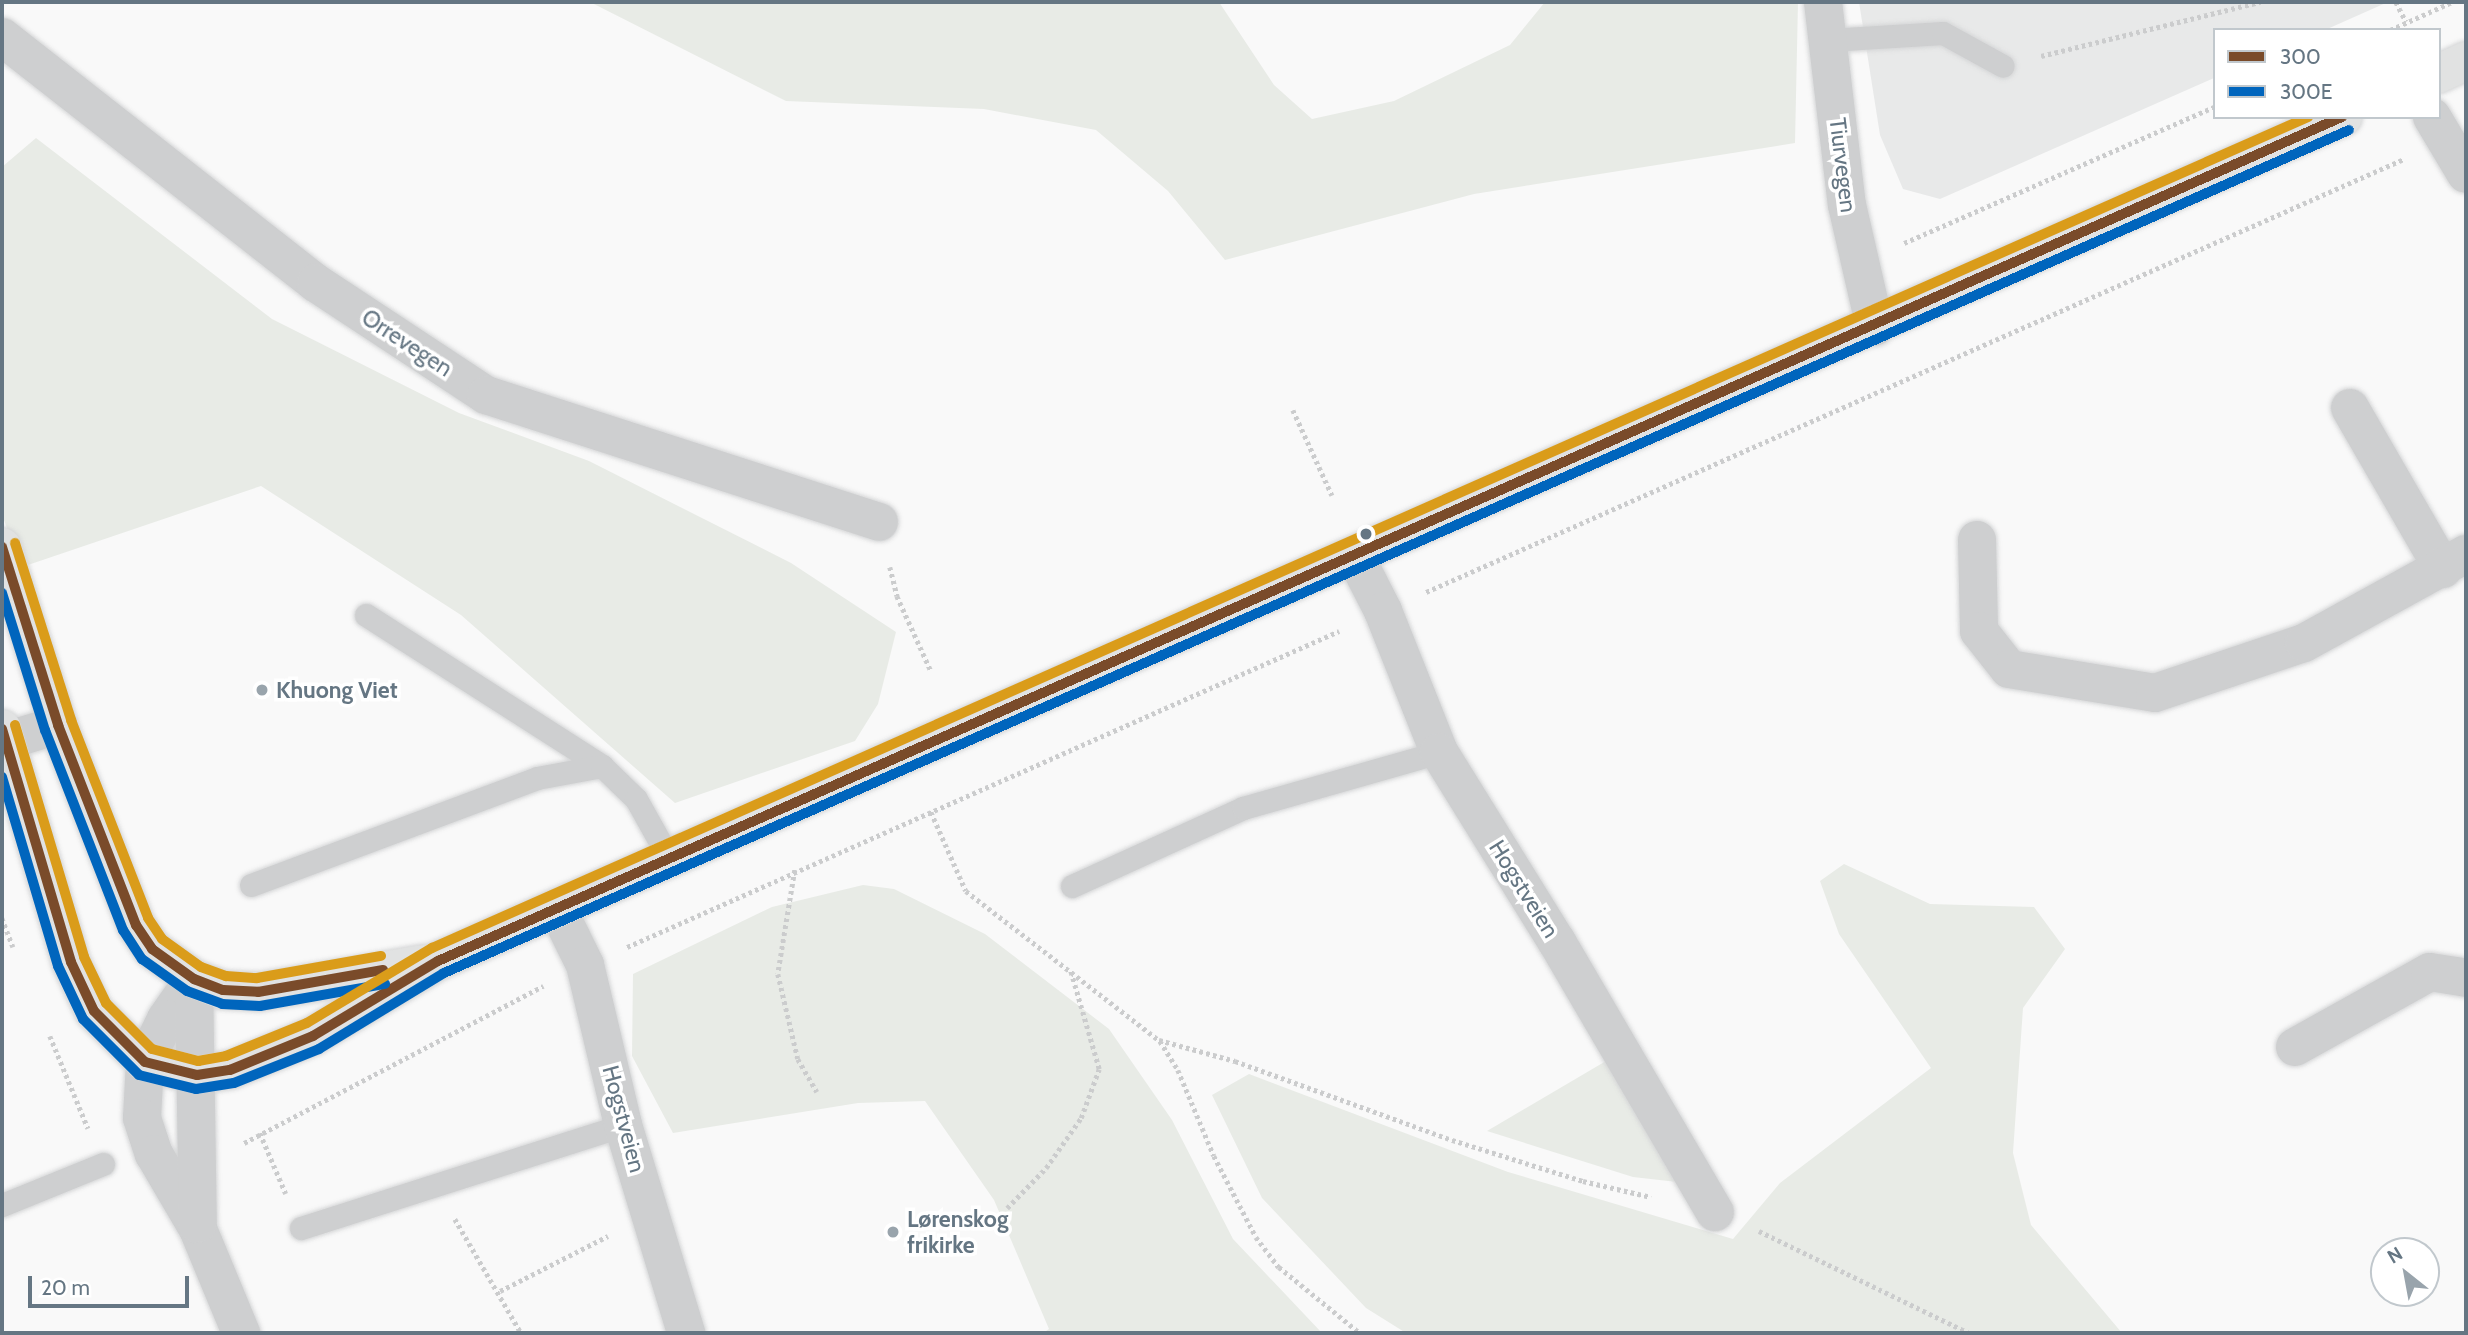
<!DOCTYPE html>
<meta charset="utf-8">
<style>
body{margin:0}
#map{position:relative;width:2468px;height:1335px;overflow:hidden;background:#f9f9f9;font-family:Cabin,sans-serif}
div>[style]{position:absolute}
.built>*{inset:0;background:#e8e9e9}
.green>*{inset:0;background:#e8ebe6}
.path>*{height:4.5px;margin-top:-2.25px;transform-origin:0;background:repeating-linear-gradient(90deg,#cbcccd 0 3.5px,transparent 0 7px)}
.roads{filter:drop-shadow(0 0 2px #d5d6d7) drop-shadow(0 0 2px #d5d6d7)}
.service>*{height:23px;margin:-11.5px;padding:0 11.5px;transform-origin:11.5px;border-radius:11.5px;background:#cecfd0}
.minor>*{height:38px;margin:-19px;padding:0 19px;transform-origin:19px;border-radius:19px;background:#cecfd0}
.secondary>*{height:38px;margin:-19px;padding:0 19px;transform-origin:19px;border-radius:19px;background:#e1e2e2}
.bus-1>*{height:10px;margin:-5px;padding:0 5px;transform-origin:5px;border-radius:5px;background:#7a4b2a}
.bus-2>*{height:10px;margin:-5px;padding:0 5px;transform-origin:5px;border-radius:5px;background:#0065bd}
.bus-3>*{height:10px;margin:-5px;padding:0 5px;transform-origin:5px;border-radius:5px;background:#da9c1a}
.dots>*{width:19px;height:19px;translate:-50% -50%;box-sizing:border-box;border:4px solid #fff;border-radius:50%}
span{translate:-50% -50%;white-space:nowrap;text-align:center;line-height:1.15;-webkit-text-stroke:7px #fff;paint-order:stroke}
.street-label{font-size:23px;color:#657683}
.poi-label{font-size:23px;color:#657683;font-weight:700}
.left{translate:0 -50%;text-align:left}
.frame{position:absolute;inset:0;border:4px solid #657683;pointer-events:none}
.legend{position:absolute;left:2213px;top:28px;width:228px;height:91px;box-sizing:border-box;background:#fff;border:2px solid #c1c8cd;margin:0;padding:9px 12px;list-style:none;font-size:21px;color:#657683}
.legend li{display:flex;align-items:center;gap:14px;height:35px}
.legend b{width:35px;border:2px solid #c1c8cd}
.north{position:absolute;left:2370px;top:1237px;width:70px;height:70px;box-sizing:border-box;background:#fff;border:2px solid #c1c8cd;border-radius:50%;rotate:329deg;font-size:19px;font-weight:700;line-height:28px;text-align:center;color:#657683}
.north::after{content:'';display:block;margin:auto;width:24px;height:32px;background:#99a4ac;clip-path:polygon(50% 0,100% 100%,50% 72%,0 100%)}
.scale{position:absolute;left:28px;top:1276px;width:161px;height:32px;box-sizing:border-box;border:4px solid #657683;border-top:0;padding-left:9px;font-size:21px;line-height:24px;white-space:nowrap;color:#657683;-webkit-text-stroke:5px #fff;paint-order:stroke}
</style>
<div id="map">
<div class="built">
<i style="clip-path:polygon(1859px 2px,2388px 2px,2325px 30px,2214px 30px,2214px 78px,1940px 199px,1903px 189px,1880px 135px)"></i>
</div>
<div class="green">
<i style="clip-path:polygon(590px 2px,1219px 2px,1274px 85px,1312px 119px,1394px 101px,1510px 45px,1545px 2px,1798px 2px,1795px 143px,1474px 194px,1225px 260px,1168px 191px,1096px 130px,984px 109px,786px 101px)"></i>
<i style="clip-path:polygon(36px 138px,272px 319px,459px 413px,589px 461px,791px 563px,896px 632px,878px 704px,855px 741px,675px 803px,461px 615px,261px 486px,22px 567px,2px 515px,2px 167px)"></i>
<i style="clip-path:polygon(1844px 864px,1930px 904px,2034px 907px,2065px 949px,2023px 1008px,2013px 1153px,2031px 1225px,2122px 1333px,1406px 1333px,1366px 1308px,1262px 1198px,1212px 1095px,1249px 1074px,1508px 1172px,1733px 1239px,1780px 1183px,1931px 1068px,1839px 934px,1820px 881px)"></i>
<i style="clip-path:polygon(863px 885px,894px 889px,985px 934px,1109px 1029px,1172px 1120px,1233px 1239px,1322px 1333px,1043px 1333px,1049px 1329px,994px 1200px,925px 1101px,858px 1103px,673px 1133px,632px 1056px,633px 974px,772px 907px)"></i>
<i style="clip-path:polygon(1606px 1061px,1677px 1182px,1633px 1177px,1487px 1131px)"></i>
</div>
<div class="path">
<i style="left:2396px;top:2px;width:22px;rotate:63deg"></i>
<i style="left:2390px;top:30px;width:68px;rotate:-24.3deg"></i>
<i style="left:2041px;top:56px;width:226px;rotate:-13.9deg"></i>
<i style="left:1904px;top:243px;width:339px;rotate:-23.7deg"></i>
<i style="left:1293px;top:410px;width:94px;rotate:65.4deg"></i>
<i style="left:890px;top:567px;width:30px;rotate:76deg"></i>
<i style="left:897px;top:596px;width:82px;rotate:65.6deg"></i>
<i style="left:1426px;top:592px;width:1070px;rotate:-23.88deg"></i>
<i style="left:931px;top:812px;width:86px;rotate:66.1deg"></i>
<i style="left:966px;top:891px;width:244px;rotate:37.7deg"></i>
<i style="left:1159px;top:1040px;width:79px;rotate:15.4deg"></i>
<i style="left:1235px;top:1061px;width:231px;rotate:20deg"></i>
<i style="left:1452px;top:1140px;width:137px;rotate:17.4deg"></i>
<i style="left:1583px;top:1181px;width:70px;rotate:13.2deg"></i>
<i style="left:795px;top:870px;width:105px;rotate:99.3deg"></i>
<i style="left:778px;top:974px;width:87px;rotate:76.8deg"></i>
<i style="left:798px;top:1059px;width:38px;rotate:60deg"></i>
<i style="left:2px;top:918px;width:31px;rotate:69deg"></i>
<i style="left:627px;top:947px;width:779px;rotate:-23.93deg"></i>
<i style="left:50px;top:1036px;width:100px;rotate:67.6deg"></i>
<i style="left:1160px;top:1041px;width:34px;rotate:58deg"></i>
<i style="left:1178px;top:1070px;width:93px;rotate:67.3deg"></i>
<i style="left:1214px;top:1156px;width:91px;rotate:62.6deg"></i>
<i style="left:1256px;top:1237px;width:38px;rotate:53deg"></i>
<i style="left:1279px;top:1267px;width:104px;rotate:39.2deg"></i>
<i style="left:260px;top:1133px;width:66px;rotate:66.9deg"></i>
<i style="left:244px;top:1143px;width:338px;rotate:-27.7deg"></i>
<i style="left:1007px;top:1208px;width:56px;rotate:-45.7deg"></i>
<i style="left:1046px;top:1168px;width:61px;rotate:-55deg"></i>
<i style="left:1081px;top:1118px;width:52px;rotate:-69.8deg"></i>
<i style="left:1099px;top:1069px;width:104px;rotate:-106.2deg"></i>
<i style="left:455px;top:1219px;width:132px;rotate:59.9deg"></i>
<i style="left:1759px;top:1231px;width:233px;rotate:25.9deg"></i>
<i style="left:500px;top:1291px;width:121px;rotate:-27deg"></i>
</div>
<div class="roads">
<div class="service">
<i style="left:1828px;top:40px;width:115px;rotate:-3.5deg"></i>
<i style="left:1943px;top:33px;width:68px;rotate:28.8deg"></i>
<i style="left:366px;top:615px;width:280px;rotate:32.6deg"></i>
<i style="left:251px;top:885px;width:305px;rotate:-20.5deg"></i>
<i style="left:537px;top:778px;width:66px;rotate:-10.5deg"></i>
<i style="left:602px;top:766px;width:47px;rotate:44.1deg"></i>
<i style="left:636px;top:799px;width:68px;rotate:60.8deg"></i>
<i style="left:1072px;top:886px;width:188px;rotate:-24.5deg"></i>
<i style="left:1243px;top:808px;width:204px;rotate:-15.9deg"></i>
<i style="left:2px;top:1205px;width:109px;rotate:-22.1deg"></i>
<i style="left:301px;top:1228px;width:338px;rotate:-17.7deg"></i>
</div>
<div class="minor">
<i style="left:1823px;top:2px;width:204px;rotate:83.3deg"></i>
<i style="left:1847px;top:205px;width:125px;rotate:77.1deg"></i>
<i style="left:2px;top:37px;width:399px;rotate:38.1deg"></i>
<i style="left:316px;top:283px;width:204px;rotate:33.4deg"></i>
<i style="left:486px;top:395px;width:413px;rotate:17.9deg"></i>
<i style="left:2432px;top:117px;width:66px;rotate:59.2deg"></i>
<i style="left:2350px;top:408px;width:186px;rotate:60deg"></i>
<i style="left:1977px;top:540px;width:91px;rotate:88.7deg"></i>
<i style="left:1979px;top:631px;width:48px;rotate:51.7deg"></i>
<i style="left:2009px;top:669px;width:148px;rotate:9.3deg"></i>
<i style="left:2155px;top:693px;width:157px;rotate:-18.6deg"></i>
<i style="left:2304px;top:643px;width:185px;rotate:-28.8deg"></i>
<i style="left:1355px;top:556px;width:62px;rotate:63deg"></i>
<i style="left:1383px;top:611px;width:152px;rotate:68.3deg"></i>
<i style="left:1439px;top:752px;width:224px;rotate:58.2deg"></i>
<i style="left:1557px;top:942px;width:313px;rotate:59.7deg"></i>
<i style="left:2px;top:742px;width:59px;rotate:-16.9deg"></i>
<i style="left:557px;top:908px;width:64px;rotate:63.8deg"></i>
<i style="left:585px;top:965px;width:164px;rotate:76.6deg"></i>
<i style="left:623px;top:1125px;width:217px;rotate:73.1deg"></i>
<i style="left:194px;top:979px;width:49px;rotate:125deg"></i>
<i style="left:166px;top:1019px;width:48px;rotate:116deg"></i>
<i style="left:145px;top:1062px;width:56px;rotate:93.1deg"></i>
<i style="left:142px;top:1118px;width:38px;rotate:72deg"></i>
<i style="left:154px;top:1154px;width:87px;rotate:59.6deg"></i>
<i style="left:198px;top:1229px;width:113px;rotate:67.5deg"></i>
<i style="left:194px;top:979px;width:245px;rotate:89.1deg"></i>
<i style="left:2295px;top:1047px;width:154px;rotate:-29.1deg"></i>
<i style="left:2430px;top:972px;width:36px;rotate:9deg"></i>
</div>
<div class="secondary">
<i style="left:2438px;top:74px;width:31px;rotate:-25deg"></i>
<i style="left:2px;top:547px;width:187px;rotate:72.5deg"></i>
<i style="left:58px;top:725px;width:215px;rotate:68.7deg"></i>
<i style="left:136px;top:925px;width:29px;rotate:56deg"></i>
<i style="left:152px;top:949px;width:52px;rotate:35.5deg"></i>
<i style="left:194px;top:979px;width:31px;rotate:21deg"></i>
<i style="left:223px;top:990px;width:35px;rotate:3deg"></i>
<i style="left:258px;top:992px;width:167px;rotate:-9.6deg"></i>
<i style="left:2px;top:729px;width:243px;rotate:73.5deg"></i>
<i style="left:71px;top:962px;width:54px;rotate:64.9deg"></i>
<i style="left:94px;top:1011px;width:72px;rotate:45deg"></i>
<i style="left:145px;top:1062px;width:54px;rotate:14deg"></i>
<i style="left:197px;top:1075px;width:33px;rotate:-9deg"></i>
<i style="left:230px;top:1070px;width:90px;rotate:-22.3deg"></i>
<i style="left:313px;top:1036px;width:146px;rotate:-31deg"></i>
<i style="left:438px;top:961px;width:130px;rotate:-24deg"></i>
<i style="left:557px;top:908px;width:1953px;rotate:-23.89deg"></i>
</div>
</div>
<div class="bus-1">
<i style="left:2px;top:547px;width:187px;rotate:72.5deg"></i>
<i style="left:58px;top:725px;width:215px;rotate:68.7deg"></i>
<i style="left:136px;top:925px;width:29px;rotate:56deg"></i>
<i style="left:152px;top:949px;width:52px;rotate:35.5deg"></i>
<i style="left:194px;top:979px;width:31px;rotate:21deg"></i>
<i style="left:223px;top:990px;width:35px;rotate:3deg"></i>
<i style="left:258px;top:992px;width:127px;rotate:-10deg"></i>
<i style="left:2px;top:729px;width:243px;rotate:73.5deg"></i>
<i style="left:71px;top:962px;width:54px;rotate:64.9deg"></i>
<i style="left:94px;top:1011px;width:72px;rotate:45deg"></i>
<i style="left:145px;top:1062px;width:54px;rotate:14deg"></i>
<i style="left:197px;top:1075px;width:33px;rotate:-9deg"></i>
<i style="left:230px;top:1070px;width:90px;rotate:-22.3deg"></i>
<i style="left:313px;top:1036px;width:146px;rotate:-31deg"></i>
<i style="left:438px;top:961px;width:2083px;rotate:-23.91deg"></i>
</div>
<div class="bus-2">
<i style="left:2px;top:593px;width:144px;rotate:72.6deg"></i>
<i style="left:45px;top:730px;width:215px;rotate:68.7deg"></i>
<i style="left:123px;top:930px;width:35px;rotate:57deg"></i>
<i style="left:142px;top:959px;width:55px;rotate:35.4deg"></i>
<i style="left:187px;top:991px;width:37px;rotate:20deg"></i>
<i style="left:222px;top:1004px;width:38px;rotate:3deg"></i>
<i style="left:260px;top:1006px;width:127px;rotate:-10deg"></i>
<i style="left:2px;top:777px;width:197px;rotate:73.5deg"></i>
<i style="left:58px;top:966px;width:59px;rotate:64.7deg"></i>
<i style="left:83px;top:1019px;width:79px;rotate:45deg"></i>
<i style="left:139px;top:1075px;width:59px;rotate:13.8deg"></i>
<i style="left:196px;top:1089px;width:38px;rotate:-9deg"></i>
<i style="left:234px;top:1083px;width:92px;rotate:-21.8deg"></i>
<i style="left:319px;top:1049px;width:146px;rotate:-31.3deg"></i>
<i style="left:444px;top:973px;width:2083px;rotate:-23.87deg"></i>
</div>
<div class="bus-3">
<i style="left:15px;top:543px;width:186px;rotate:72.4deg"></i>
<i style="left:71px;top:720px;width:212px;rotate:68.7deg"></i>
<i style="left:148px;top:918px;width:25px;rotate:56deg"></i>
<i style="left:162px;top:939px;width:48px;rotate:35.7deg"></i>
<i style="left:201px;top:967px;width:27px;rotate:20deg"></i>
<i style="left:226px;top:976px;width:31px;rotate:4deg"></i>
<i style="left:257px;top:978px;width:126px;rotate:-10.1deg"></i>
<i style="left:15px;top:725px;width:242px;rotate:73.4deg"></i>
<i style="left:84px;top:957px;width:51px;rotate:64.4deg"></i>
<i style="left:106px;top:1003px;width:65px;rotate:45deg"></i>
<i style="left:152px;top:1049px;width:48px;rotate:14.6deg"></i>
<i style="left:198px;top:1061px;width:28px;rotate:-10deg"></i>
<i style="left:226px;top:1056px;width:87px;rotate:-22.2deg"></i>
<i style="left:307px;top:1023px;width:146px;rotate:-31deg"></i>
<i style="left:432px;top:948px;width:2052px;rotate:-23.89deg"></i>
</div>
<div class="dots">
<i style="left:1366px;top:534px;background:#657683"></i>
<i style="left:262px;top:690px;background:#99a4ac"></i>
<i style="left:893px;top:1232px;background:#99a4ac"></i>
</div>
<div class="street-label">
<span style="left:1843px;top:165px;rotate:83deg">Tiurvegen</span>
<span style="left:407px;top:343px;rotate:33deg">Orrevegen</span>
<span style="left:1524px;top:889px;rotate:58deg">Hogstveien</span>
<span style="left:624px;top:1119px;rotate:75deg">Hogstveien</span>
</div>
<div class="poi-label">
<span class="left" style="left:276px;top:690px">Khuong Viet</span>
<span class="left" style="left:907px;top:1232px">Lørenskog<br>frikirke</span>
</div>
<div class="frame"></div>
<ul class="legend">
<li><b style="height:9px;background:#7a4b2a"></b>300</li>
<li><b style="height:9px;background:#0065bd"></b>300E</li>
</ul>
<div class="north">N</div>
<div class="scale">20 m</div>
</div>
